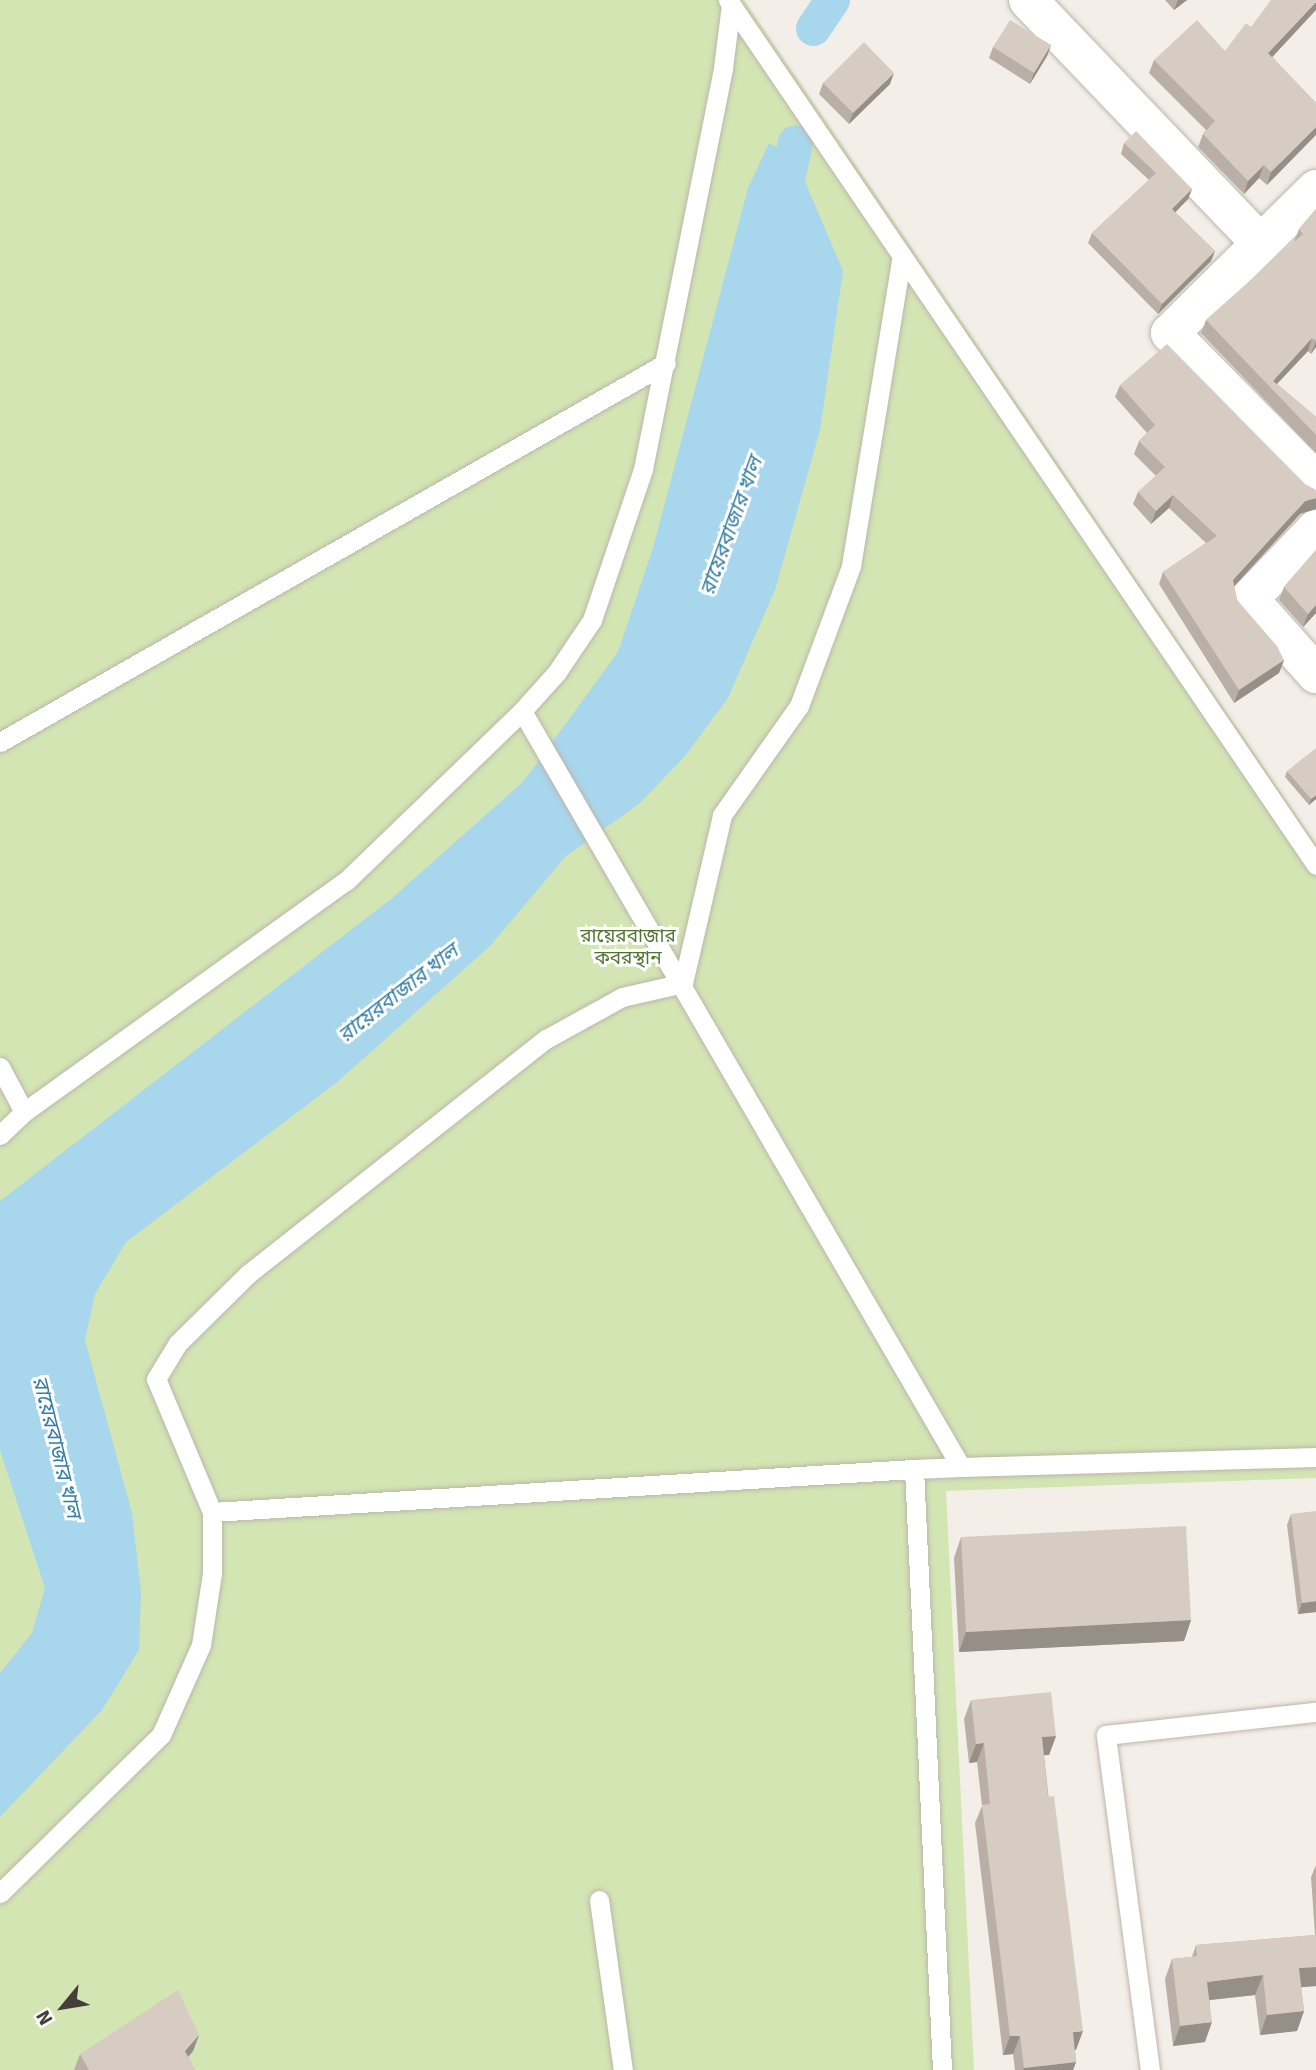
<!DOCTYPE html>
<meta charset="utf-8">
<style>
body{margin:0}
#map{position:relative;width:1316px;height:2070px;overflow:hidden;background:#f3efe8;font-family:Signika,"Noto Sans Bengali",sans-serif}
div>[style]{position:absolute}
.green>*{inset:0;background:#d2e5b3}
.water>*{inset:0;background:#a8d6ec}
.canal>*{height:35px;margin:-17.5px;padding:0 17.5px;transform-origin:17.5px;border-radius:17.5px;background:#a8d6ec}
.roads{filter:drop-shadow(0 0 2px #beb5ab) drop-shadow(0 0 2px #beb5ab)}
.lane>*{height:19px;margin:-9.5px;padding:0 9.5px;transform-origin:9.5px;border-radius:9.5px;background:#fff}
.street>*{height:38px;margin:-19px;padding:0 19px;transform-origin:19px;border-radius:19px;background:#fff}
.wall>*{inset:0;background:#b9afa6}
.shaded-wall>*{inset:0;background:#968f87}
.building>*{inset:0;background:#d7ccc1}
span{translate:-50% -50%;white-space:nowrap;text-align:center;line-height:1.15;-webkit-text-stroke:6px #fff;paint-order:stroke}
.park-label{font-size:19px;color:#4e742e}
.water-label{font-size:21px;color:#357ea3;font-style:italic}
.north{position:absolute;left:28px;top:1972px;width:70px;height:70px;-webkit-text-stroke:5px #fff;paint-order:stroke;rotate:240deg;font-size:19px;font-weight:700;line-height:28px;text-align:center;color:#463f37}
.north::after{content:'';display:block;margin:auto;width:24px;height:32px;background:#463f37;clip-path:polygon(50% 0,100% 100%,50% 72%,0 100%)}
</style>
<div id="map">
<div class="green">
<i style="clip-path:polygon(0 0,744px 0,1316px 844px,1316px 1478px,946px 1491px,974px 2070px,0 2070px)"></i>
</div>
<div class="water">
<i style="clip-path:polygon(769px 143px,795px 158px,843px 271px,820px 430px,775px 590px,728px 698px,685px 756px,640px 803px,566px 856px,490px 946px,336px 1083px,126px 1242px,95px 1294px,85px 1340px,132px 1513px,141px 1592px,139px 1650px,102px 1710px,0 1817px,0 1673px,32px 1633px,45px 1588px,0 1450px,0 1201px,391px 899px,524px 781px,618px 652px,653px 548px,748px 188px)"></i>
</div>
<div class="canal">
<i style="left:813px;top:28px;width:34px;rotate:-56deg"></i>
<i style="left:782px;top:204px;width:63px;rotate:-78.2deg"></i>
</div>
<div class="roads">
<div class="lane">
<i style="left:728px;top:0;width:1046px;rotate:55.79deg"></i>
<i style="left:522px;top:711px;width:874px;rotate:59.86deg"></i>
<i style="left:961px;top:1467px;width:47px;rotate:177.6deg"></i>
<i style="left:0;top:742px;width:766px;rotate:-29.64deg"></i>
<i style="left:0;top:1067px;width:51px;rotate:61.9deg"></i>
<i style="left:0;top:1135px;width:33px;rotate:-44deg"></i>
<i style="left:24px;top:1112px;width:396px;rotate:-35.7deg"></i>
<i style="left:346px;top:881px;width:245px;rotate:-44deg"></i>
<i style="left:522px;top:711px;width:52px;rotate:-48.1deg"></i>
<i style="left:557px;top:672px;width:63px;rotate:-56.1deg"></i>
<i style="left:592px;top:620px;width:159px;rotate:-71.3deg"></i>
<i style="left:643px;top:469px;width:409px;rotate:-78.7deg"></i>
<i style="left:723px;top:68px;width:64px;rotate:-82.8deg"></i>
<i style="left:961px;top:1467px;width:355px;rotate:-1.6deg"></i>
<i style="left:212px;top:1512px;width:703px;rotate:-3.51deg"></i>
<i style="left:914px;top:1469px;width:602px;rotate:87.33deg"></i>
<i style="left:0;top:1893px;width:226px;rotate:-44.5deg"></i>
<i style="left:161px;top:1735px;width:98px;rotate:-66deg"></i>
<i style="left:201px;top:1645px;width:73px;rotate:-81.3deg"></i>
<i style="left:212px;top:1573px;width:61px;rotate:-90deg"></i>
<i style="left:212px;top:1512px;width:144px;rotate:-112.8deg"></i>
<i style="left:156px;top:1379px;width:42px;rotate:-58.6deg"></i>
<i style="left:178px;top:1343px;width:98px;rotate:-44.6deg"></i>
<i style="left:248px;top:1274px;width:380px;rotate:-38.3deg"></i>
<i style="left:546px;top:1039px;width:87px;rotate:-28.9deg"></i>
<i style="left:622px;top:997px;width:63px;rotate:-12.9deg"></i>
<i style="left:683px;top:983px;width:172px;rotate:-76.9deg"></i>
<i style="left:722px;top:815px;width:133px;rotate:-54.8deg"></i>
<i style="left:799px;top:706px;width:149px;rotate:-69.6deg"></i>
<i style="left:851px;top:566px;width:314px;rotate:-80.7deg"></i>
<i style="left:599px;top:1900px;width:172px;rotate:82deg"></i>
<i style="left:1150px;top:2070px;width:338px;rotate:-97.5deg"></i>
<i style="left:1106px;top:1735px;width:211px;rotate:-6.3deg"></i>
</div>
<div class="street">
<i style="left:1028px;top:0;width:336px;rotate:46.3deg"></i>
<i style="left:1316px;top:189px;width:205px;rotate:135.4deg"></i>
<i style="left:1170px;top:333px;width:208px;rotate:45.4deg"></i>
<i style="left:1316px;top:529px;width:97px;rotate:133.7deg"></i>
<i style="left:1249px;top:599px;width:101px;rotate:48.2deg"></i>
</div>
</div>
<div class="wall">
<i style="clip-path:polygon(1165px 0,1187px 0,1174px 10px)"></i>
<i style="clip-path:polygon(1051px 45px,1047px 56px,1030px 84px,989px 58px,993px 47px)"></i>
<i style="clip-path:polygon(1225px 51px,1272px 57px,1316px 103px,1267px 185px,1259px 178px,1244px 194px,1198px 147px,1203px 134px,1206px 130px,1149px 73px,1154px 60px)"></i>
<i style="clip-path:polygon(823px 83px,890px 84px,849px 124px,819px 94px)"></i>
<i style="clip-path:polygon(1124px 143px,1192px 189px,1188px 199px,1175px 212px,1215px 251px,1211px 261px,1158px 314px,1088px 243px,1092px 233px,1149px 180px,1121px 154px)"></i>
<i style="clip-path:polygon(1316px 209px,1316px 347px,1311px 354px,1308px 351px,1277px 384px,1316px 417px,1316px 453px,1201px 333px,1206px 320px,1294px 242px,1299px 229px)"></i>
<i style="clip-path:polygon(1120px 385px,1300px 514px,1234px 586px,1237px 600px,1284px 660px,1279px 673px,1234px 703px,1159px 584px,1163px 572px,1206px 543px,1169px 508px,1151px 524px,1133px 504px,1138px 492px,1156px 476px,1134px 454px,1139px 441px,1147px 433px,1115px 397px)"></i>
<i style="clip-path:polygon(1316px 550px,1316px 613px,1303px 627px,1279px 600px,1284px 587px)"></i>
<i style="clip-path:polygon(1287px 771px,1316px 799px,1309px 805px,1285px 777px)"></i>
<i style="clip-path:polygon(1291px 1514px,1316px 1612px,1298px 1614px,1287px 1525px)"></i>
<i style="clip-path:polygon(961px 1537px,1191px 1620px,1184px 1641px,959px 1652px,954px 1558px)"></i>
<i style="clip-path:polygon(971px 1700px,1056px 1736px,1049px 1755px,1044px 1755px,1076px 2050px,1075px 2050px,1076px 2062px,1073px 2070px,1015px 2070px,1013px 2054px,1003px 2055px,975px 1823px,982px 1806px,977px 1762px,969px 1763px,964px 1719px)"></i>
<i style="clip-path:polygon(1316px 1865px,1316px 1986px,1301px 1987px,1304px 2011px,1297px 2031px,1260px 2035px,1255px 1995px,1210px 2000px,1205px 2042px,1173px 2046px,1165px 1979px,1172px 1959px,1192px 1957px,1196px 1945px,1315px 1935px,1311px 1877px)"></i>
<i style="clip-path:polygon(199px 2035px,193px 2051px,188px 2057px,195px 2070px,74px 2070px,80px 2054px)"></i>
</div>
<div class="shaded-wall">
<i style="clip-path:polygon(1178px 0,1187px 0,1174px 10px)"></i>
<i style="clip-path:polygon(1316px 2px,1316px 10px,1264px 66px,1268px 53px)"></i>
<i style="clip-path:polygon(1051px 45px,1047px 56px,1030px 84px,1034px 73px)"></i>
<i style="clip-path:polygon(894px 73px,890px 84px,849px 124px,853px 113px)"></i>
<i style="clip-path:polygon(1316px 127px,1316px 135px,1267px 185px,1271px 172px)"></i>
<i style="clip-path:polygon(1264px 165px,1259px 178px,1244px 194px,1248px 181px)"></i>
<i style="clip-path:polygon(1192px 189px,1188px 199px,1168px 220px,1172px 209px)"></i>
<i style="clip-path:polygon(1215px 251px,1211px 261px,1158px 314px,1162px 304px)"></i>
<i style="clip-path:polygon(1312px 338px,1308px 351px,1272px 389px,1273px 381px)"></i>
<i style="clip-path:polygon(1316px 341px,1316px 347px,1311px 354px)"></i>
<i style="clip-path:polygon(1173px 495px,1169px 508px,1151px 524px,1156px 511px)"></i>
<i style="clip-path:polygon(1316px 498px,1316px 509px,1300px 514px,1228px 593px,1233px 580px,1305px 501px)"></i>
<i style="clip-path:polygon(1316px 605px,1316px 613px,1303px 627px,1308px 614px)"></i>
<i style="clip-path:polygon(1284px 660px,1279px 673px,1234px 703px,1239px 690px)"></i>
<i style="clip-path:polygon(1316px 795px,1316px 799px,1309px 805px,1311px 799px)"></i>
<i style="clip-path:polygon(1316px 1601px,1316px 1612px,1298px 1614px,1302px 1603px)"></i>
<i style="clip-path:polygon(1191px 1620px,1184px 1641px,959px 1652px,966px 1632px)"></i>
<i style="clip-path:polygon(1056px 1736px,1049px 1755px,1035px 1756px,1042px 1737px)"></i>
<i style="clip-path:polygon(984px 1743px,977px 1762px,969px 1763px,976px 1744px)"></i>
<i style="clip-path:polygon(1316px 1967px,1316px 1986px,1292px 1988px,1299px 1968px)"></i>
<i style="clip-path:polygon(1263px 1975px,1255px 1995px,1200px 2001px,1207px 1982px)"></i>
<i style="clip-path:polygon(1304px 2011px,1297px 2031px,1260px 2035px,1267px 2015px)"></i>
<i style="clip-path:polygon(1212px 2022px,1205px 2042px,1173px 2046px,1180px 2026px)"></i>
<i style="clip-path:polygon(1083px 2031px,1076px 2050px,1066px 2050px,1073px 2032px)"></i>
<i style="clip-path:polygon(199px 2035px,193px 2051px,179px 2067px,185px 2051px)"></i>
<i style="clip-path:polygon(1010px 2036px,1020px 2036px,1013px 2054px,1003px 2055px)"></i>
<i style="clip-path:polygon(1076px 2062px,1073px 2070px,1023px 2070px,1024px 2068px)"></i>
</div>
<div class="building">
<i style="clip-path:polygon(1271px 0,1316px 0,1316px 2px,1268px 53px,1316px 103px,1316px 127px,1271px 172px,1264px 165px,1248px 181px,1203px 134px,1215px 121px,1154px 60px,1197px 20px,1225px 51px,1246px 23px,1251px 27px)"></i>
<i style="clip-path:polygon(1010px 20px,1051px 45px,1034px 73px,993px 47px)"></i>
<i style="clip-path:polygon(864px 42px,894px 73px,853px 113px,823px 83px)"></i>
<i style="clip-path:polygon(1136px 131px,1192px 189px,1172px 209px,1215px 251px,1162px 304px,1092px 233px,1156px 173px,1124px 143px)"></i>
<i style="clip-path:polygon(1316px 209px,1316px 341px,1312px 338px,1273px 381px,1316px 417px,1316px 435px,1206px 320px,1303px 234px,1299px 229px)"></i>
<i style="clip-path:polygon(1167px 344px,1305px 484px,1316px 490px,1316px 498px,1305px 501px,1233px 580px,1237px 600px,1277px 646px,1284px 660px,1239px 690px,1163px 572px,1217px 536px,1173px 495px,1156px 511px,1138px 492px,1165px 467px,1139px 441px,1155px 425px,1120px 385px)"></i>
<i style="clip-path:polygon(1316px 550px,1316px 605px,1308px 614px,1284px 587px)"></i>
<i style="clip-path:polygon(1316px 748px,1316px 795px,1311px 799px,1287px 771px)"></i>
<i style="clip-path:polygon(1316px 1511px,1316px 1601px,1302px 1603px,1291px 1514px)"></i>
<i style="clip-path:polygon(1186px 1526px,1191px 1620px,966px 1632px,961px 1537px)"></i>
<i style="clip-path:polygon(1051px 1692px,1056px 1736px,1042px 1737px,1048px 1797px,1054px 1796px,1083px 2031px,1073px 2032px,1076px 2062px,1024px 2068px,1020px 2036px,1010px 2036px,982px 1805px,990px 1804px,984px 1743px,976px 1744px,971px 1700px)"></i>
<i style="clip-path:polygon(1316px 1935px,1316px 1967px,1299px 1968px,1304px 2011px,1267px 2015px,1263px 1975px,1207px 1982px,1212px 2022px,1180px 2026px,1172px 1959px,1197px 1956px,1196px 1945px)"></i>
<i style="clip-path:polygon(178px 1990px,199px 2035px,185px 2051px,195px 2070px,89px 2070px,80px 2054px)"></i>
</div>
<div class="park-label">
<span style="left:628px;top:948px">রায়েরবাজার<br>কবরস্থান</span>
</div>
<div class="water-label">
<span style="left:731px;top:526px;rotate:-70deg">রায়েরবাজার খাল</span>
<span style="left:398px;top:993px;rotate:-38deg">রায়েরবাজার খাল</span>
<span style="left:57px;top:1447px;rotate:76deg">রায়েরবাজার খাল</span>
</div>
<div class="north">N</div>
</div>
